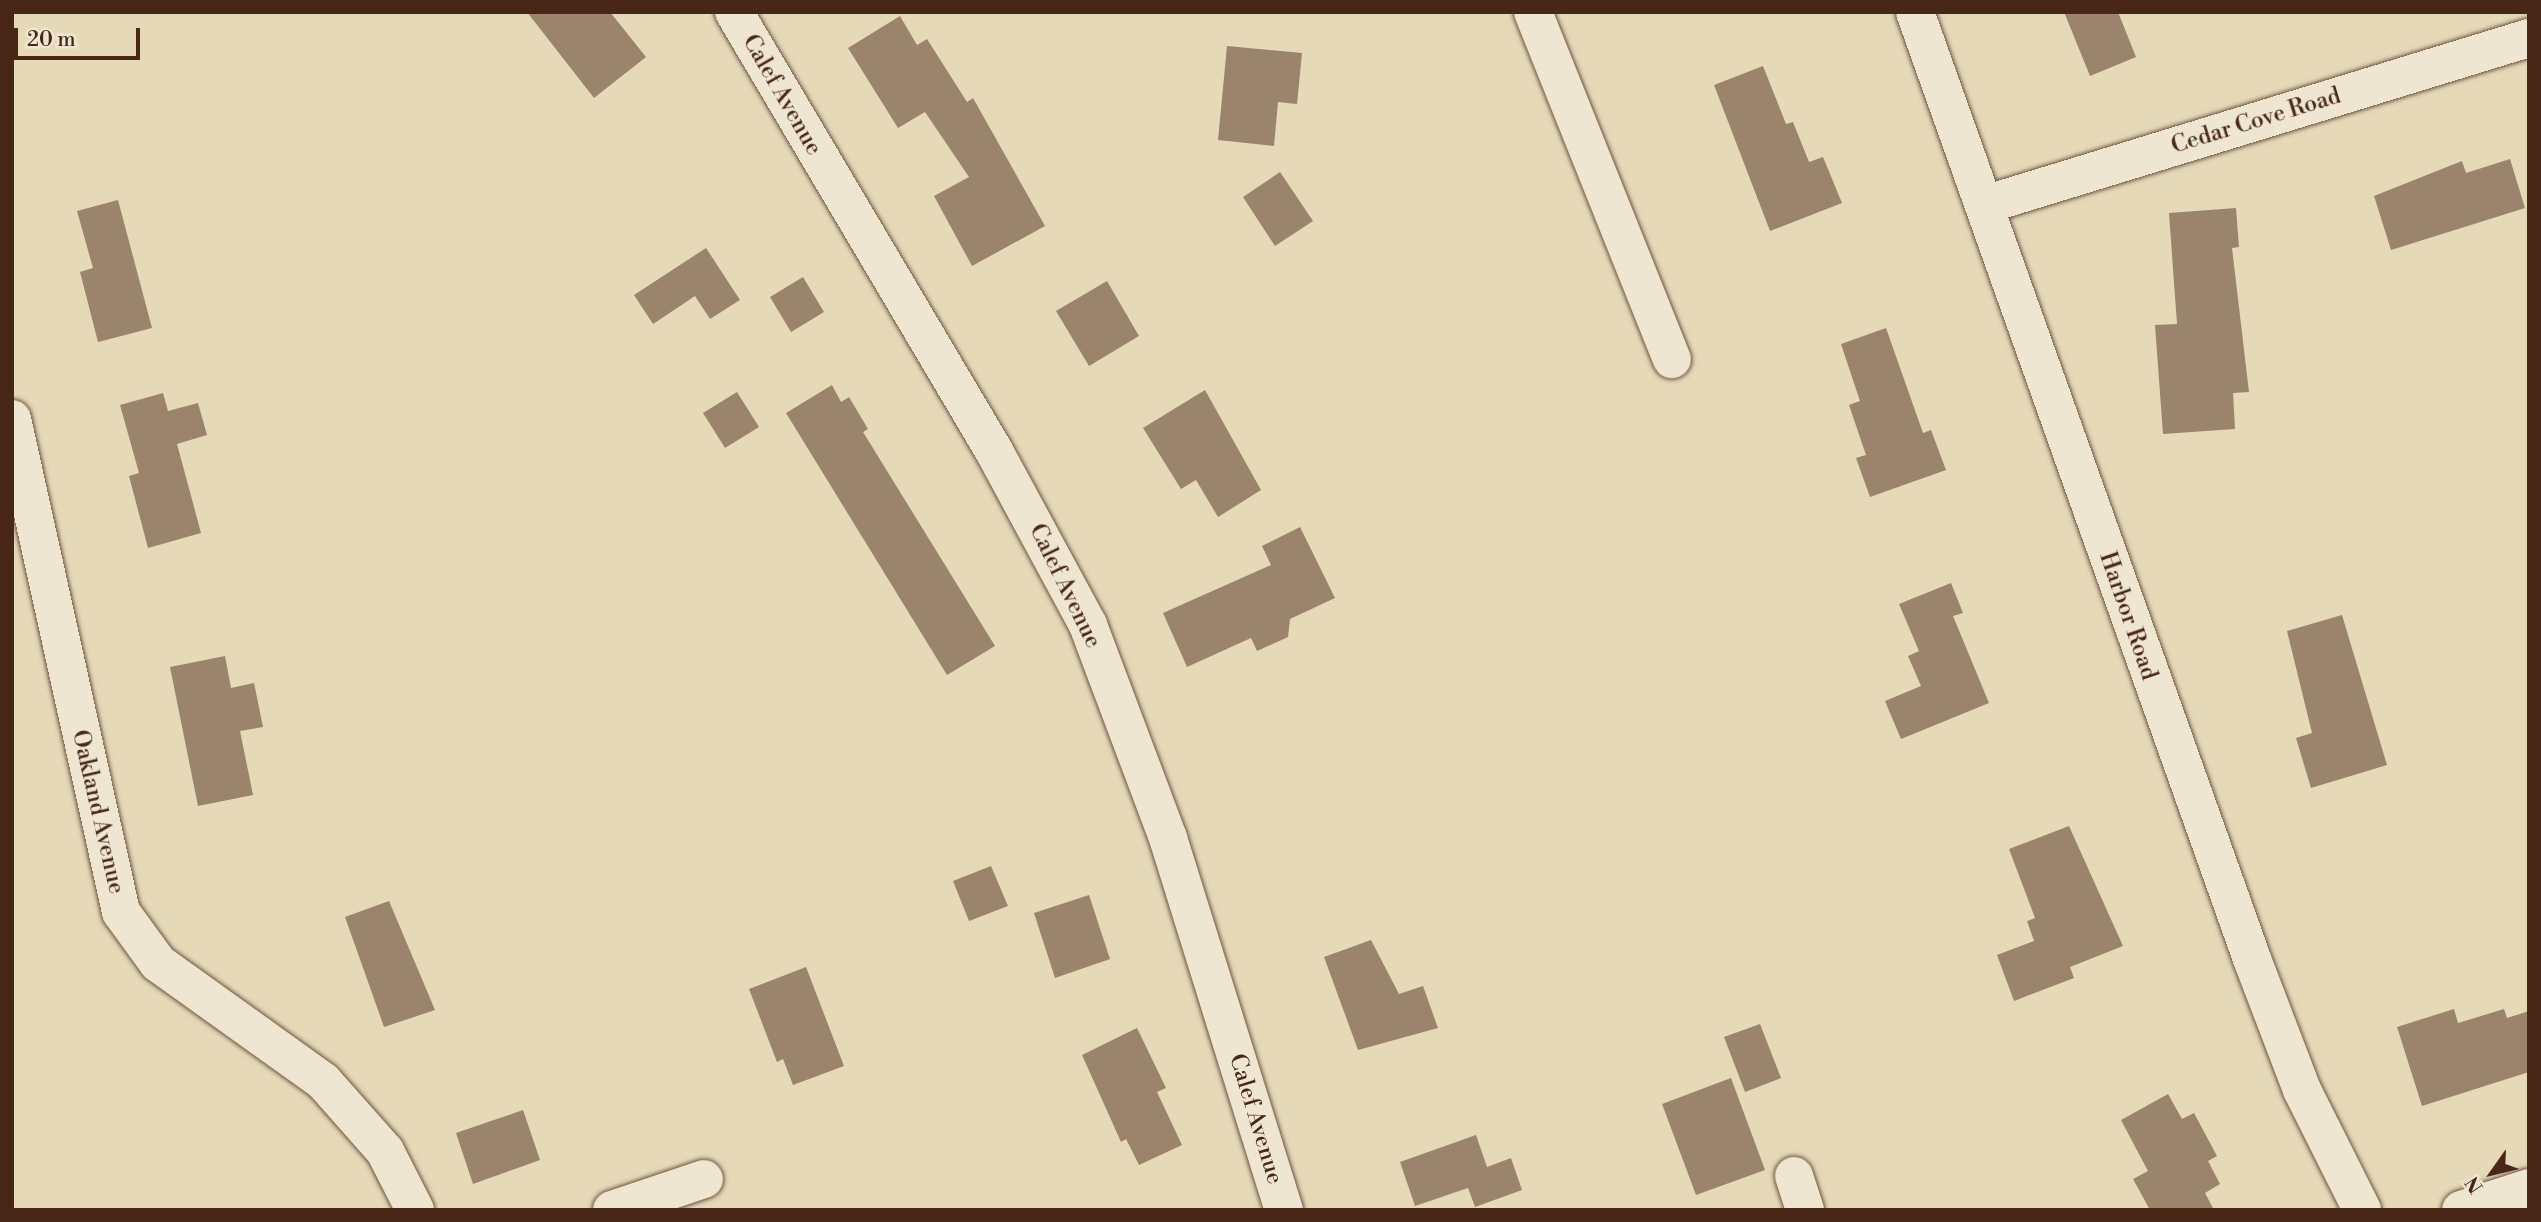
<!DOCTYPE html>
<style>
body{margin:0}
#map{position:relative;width:2541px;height:1222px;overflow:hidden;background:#e5d9b8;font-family:"Libre Bodoni",serif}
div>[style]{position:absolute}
.building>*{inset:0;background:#9a846b}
.roads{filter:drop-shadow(0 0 2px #6f543f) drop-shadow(0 0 2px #6f543f)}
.street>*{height:38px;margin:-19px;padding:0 19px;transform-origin:19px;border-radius:19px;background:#eee6d1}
span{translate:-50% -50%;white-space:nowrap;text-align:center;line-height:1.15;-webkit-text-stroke:6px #eee6d1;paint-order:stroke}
.street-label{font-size:23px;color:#482717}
.frame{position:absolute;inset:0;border:14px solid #482717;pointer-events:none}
.north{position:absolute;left:2457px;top:1138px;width:70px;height:70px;-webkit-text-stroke:5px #eee6d1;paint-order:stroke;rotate:236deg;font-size:19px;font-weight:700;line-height:28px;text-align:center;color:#482717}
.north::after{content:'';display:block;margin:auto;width:24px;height:32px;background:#482717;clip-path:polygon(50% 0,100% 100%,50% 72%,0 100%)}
.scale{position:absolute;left:14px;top:28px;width:126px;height:32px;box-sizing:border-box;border:4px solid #482717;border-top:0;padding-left:9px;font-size:21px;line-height:24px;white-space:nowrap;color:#482717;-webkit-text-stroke:5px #eee6d1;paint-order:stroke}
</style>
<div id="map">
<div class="building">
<i style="clip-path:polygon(527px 12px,610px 12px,646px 57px,594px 98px)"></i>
<i style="clip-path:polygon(2064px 12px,2118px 12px,2136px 57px,2090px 76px)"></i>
<i style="clip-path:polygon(900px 16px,917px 45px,927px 39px,967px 102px,973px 98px,1045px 226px,972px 266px,934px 196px,969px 177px,925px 112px,898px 128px,848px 48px)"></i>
<i style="clip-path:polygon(1227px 46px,1302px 53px,1297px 104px,1278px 102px,1274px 146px,1218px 140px)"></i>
<i style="clip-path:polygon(1763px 66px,1786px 124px,1793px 122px,1809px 162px,1823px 157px,1842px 203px,1770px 231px,1714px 85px)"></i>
<i style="clip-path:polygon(2510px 159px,2525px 208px,2391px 250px,2374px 196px,2462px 161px,2466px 173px)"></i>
<i style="clip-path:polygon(1280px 172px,1313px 221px,1275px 246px,1243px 197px)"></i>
<i style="clip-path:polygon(118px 200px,152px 328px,98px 342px,80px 272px,93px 268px,77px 211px)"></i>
<i style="clip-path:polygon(2236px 208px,2239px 247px,2232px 248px,2249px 392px,2233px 393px,2235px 429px,2163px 434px,2155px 325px,2177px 324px,2169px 213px)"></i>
<i style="clip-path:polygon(706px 248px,740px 300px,710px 319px,695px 296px,653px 324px,634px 295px)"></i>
<i style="clip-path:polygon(803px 277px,824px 312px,791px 332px,770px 297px)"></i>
<i style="clip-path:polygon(1107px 281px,1139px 336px,1089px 366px,1056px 311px)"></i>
<i style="clip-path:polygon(1886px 328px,1923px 433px,1931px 430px,1946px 470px,1870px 497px,1856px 458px,1866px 455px,1849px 405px,1860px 401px,1841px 344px)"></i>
<i style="clip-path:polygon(832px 385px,841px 402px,849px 397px,868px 429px,863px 432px,995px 646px,947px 675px,786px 413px)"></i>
<i style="clip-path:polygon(1205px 390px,1261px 490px,1218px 517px,1196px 480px,1181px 489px,1143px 428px)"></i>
<i style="clip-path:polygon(737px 392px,759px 427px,725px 448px,703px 413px)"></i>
<i style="clip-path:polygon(163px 393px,168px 411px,198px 403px,207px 435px,177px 444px,201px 533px,148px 548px,129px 476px,139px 473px,120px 405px)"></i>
<i style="clip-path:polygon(1300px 527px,1335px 598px,1290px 619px,1288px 637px,1257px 651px,1251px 638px,1187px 667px,1163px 613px,1271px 565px,1262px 546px)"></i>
<i style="clip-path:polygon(1951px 583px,1963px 613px,1953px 616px,1989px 703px,1901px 739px,1885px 701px,1921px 686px,1908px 656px,1919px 651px,1899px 604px)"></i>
<i style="clip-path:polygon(2342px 615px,2387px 765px,2311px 788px,2296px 738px,2312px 733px,2287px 631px)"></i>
<i style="clip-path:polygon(225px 656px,231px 688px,254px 683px,263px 727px,240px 731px,253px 795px,198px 806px,170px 667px)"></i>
<i style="clip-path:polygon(2069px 826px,2123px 946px,2070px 967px,2074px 978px,2014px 1001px,1997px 955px,2034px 941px,2027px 921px,2035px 918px,2009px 849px)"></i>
<i style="clip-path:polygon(991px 866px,1008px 906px,969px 921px,953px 881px)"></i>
<i style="clip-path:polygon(1089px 895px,1110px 959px,1055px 978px,1034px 913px)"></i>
<i style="clip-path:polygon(389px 901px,435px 1010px,384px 1027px,345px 917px)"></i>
<i style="clip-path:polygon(1371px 940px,1399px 994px,1423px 986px,1438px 1028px,1358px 1050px,1324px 957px)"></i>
<i style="clip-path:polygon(806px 967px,844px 1066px,793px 1085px,783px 1059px,777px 1062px,749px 989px)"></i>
<i style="clip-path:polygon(2454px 1009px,2458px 1023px,2504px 1009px,2507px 1018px,2529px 1011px,2529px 1072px,2422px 1106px,2397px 1027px)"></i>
<i style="clip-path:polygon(1760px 1024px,1781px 1078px,1745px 1092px,1724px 1037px)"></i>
<i style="clip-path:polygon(1137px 1028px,1166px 1088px,1157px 1092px,1182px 1145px,1139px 1165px,1126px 1139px,1121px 1142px,1082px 1055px)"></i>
<i style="clip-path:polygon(1731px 1078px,1765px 1170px,1696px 1195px,1662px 1104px)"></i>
<i style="clip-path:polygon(2168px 1094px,2182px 1119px,2194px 1113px,2217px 1156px,2208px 1161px,2220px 1184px,2205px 1193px,2214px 1210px,2150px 1210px,2133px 1179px,2148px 1171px,2121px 1120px)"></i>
<i style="clip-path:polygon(523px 1110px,540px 1160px,473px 1184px,456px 1133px)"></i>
<i style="clip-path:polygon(1476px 1135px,1487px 1167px,1511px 1158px,1522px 1190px,1475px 1207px,1468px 1188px,1415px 1206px,1400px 1162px)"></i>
</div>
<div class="roads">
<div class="street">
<i style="left:734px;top:12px;width:510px;rotate:59.36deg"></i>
<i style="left:994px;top:451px;width:198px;rotate:61.6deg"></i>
<i style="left:1088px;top:625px;width:228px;rotate:69.4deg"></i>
<i style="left:1168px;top:838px;width:390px;rotate:72.7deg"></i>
<i style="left:1533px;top:12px;width:374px;rotate:68.2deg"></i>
<i style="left:1915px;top:12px;width:1005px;rotate:70.41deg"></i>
<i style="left:2252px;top:959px;width:140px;rotate:69.1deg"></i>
<i style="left:2302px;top:1090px;width:134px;rotate:63.4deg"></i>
<i style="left:1984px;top:205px;width:570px;rotate:-17.04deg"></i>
<i style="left:12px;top:419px;width:505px;rotate:77.53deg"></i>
<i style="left:121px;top:912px;width:63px;rotate:54deg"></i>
<i style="left:158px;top:963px;width:203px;rotate:35.6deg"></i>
<i style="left:323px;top:1081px;width:94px;rotate:48.5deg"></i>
<i style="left:385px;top:1151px;width:66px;rotate:63deg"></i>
<i style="left:1794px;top:1176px;width:36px;rotate:72deg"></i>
<i style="left:612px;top:1210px;width:97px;rotate:-18.6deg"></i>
<i style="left:2461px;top:1210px;width:71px;rotate:-17.9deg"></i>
</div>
</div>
<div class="street-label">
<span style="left:782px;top:95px;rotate:60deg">Calef Avenue</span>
<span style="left:2256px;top:121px;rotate:-17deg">Cedar Cove Road</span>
<span style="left:1065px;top:586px;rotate:64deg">Calef Avenue</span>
<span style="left:2128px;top:616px;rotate:71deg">Harbor Road</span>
<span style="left:98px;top:812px;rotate:77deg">Oakland Avenue</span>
<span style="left:1256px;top:1119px;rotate:73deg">Calef Avenue</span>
</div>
<div class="frame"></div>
<div class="north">N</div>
<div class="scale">20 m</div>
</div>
